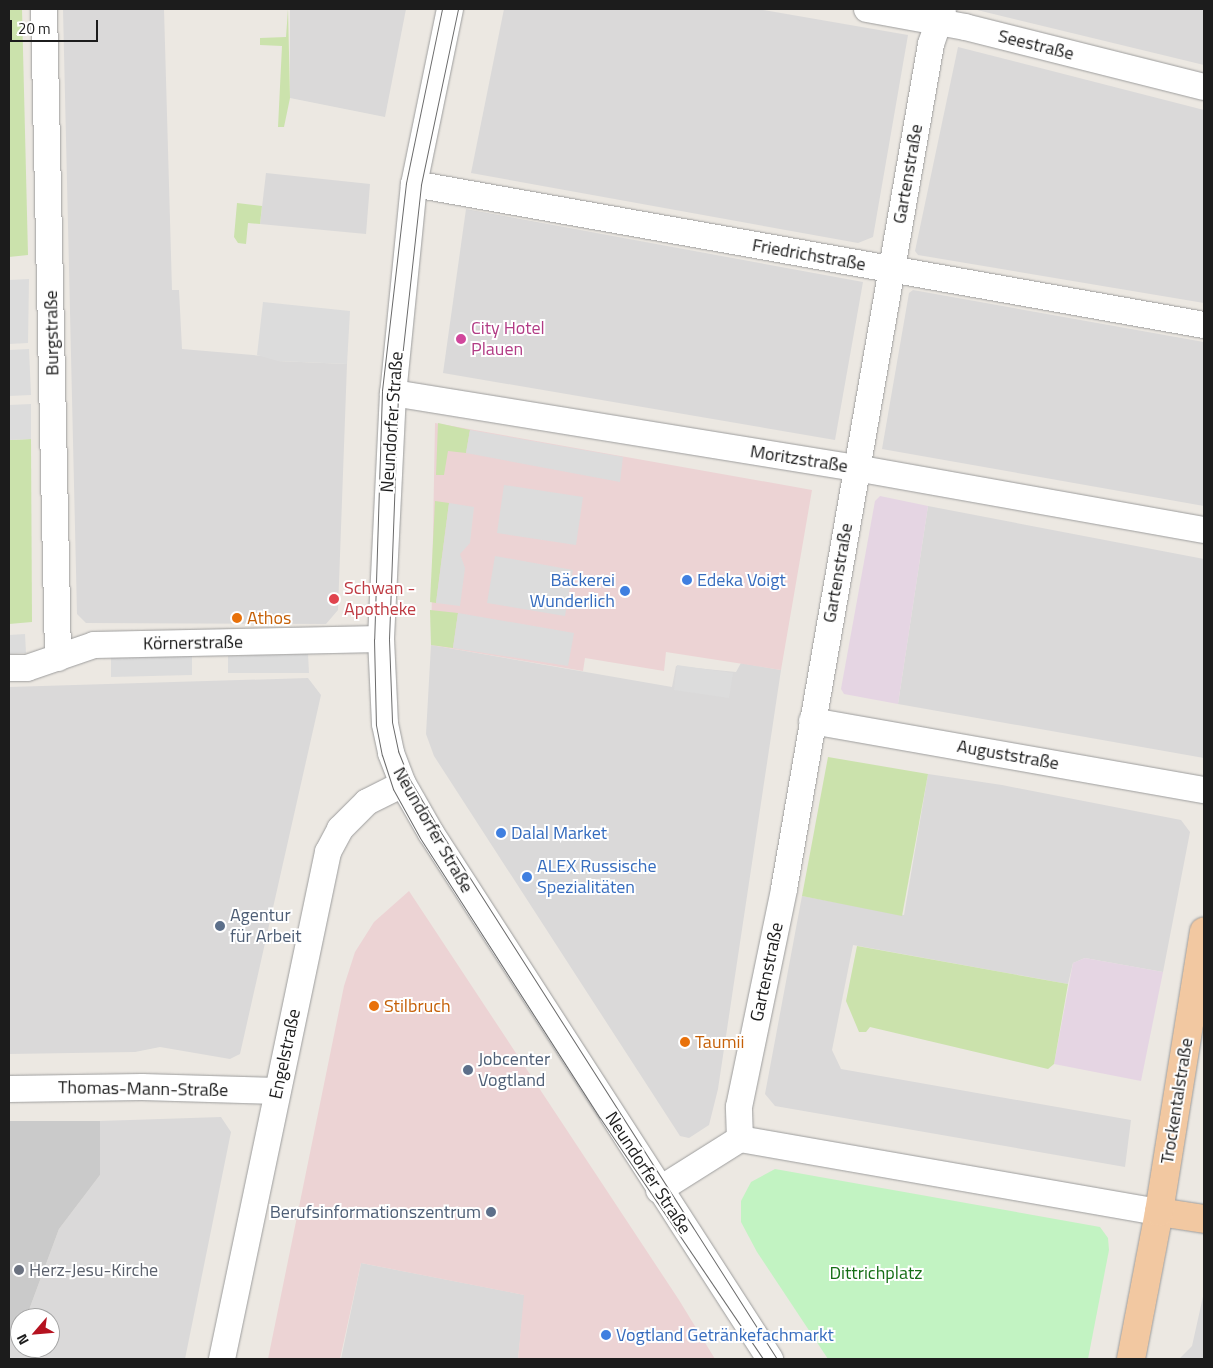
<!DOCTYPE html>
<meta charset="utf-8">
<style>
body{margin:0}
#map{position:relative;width:1213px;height:1368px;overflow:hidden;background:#ece8e2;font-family:"Titillium Web",sans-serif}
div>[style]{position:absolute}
.residential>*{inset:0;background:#dad9d9}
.commercial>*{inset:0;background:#ecd3d4}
.industrial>*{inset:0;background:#e5d5e3}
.religious>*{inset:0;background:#cacaca}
.grass>*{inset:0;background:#cbe2ac}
.park>*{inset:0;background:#c2f3c2}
.parking>*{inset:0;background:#dcdcdc}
.roads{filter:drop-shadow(0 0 1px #9d9d9d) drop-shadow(0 0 1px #9d9d9d)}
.minor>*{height:26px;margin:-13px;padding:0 13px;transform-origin:13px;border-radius:13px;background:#fff}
.primary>*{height:28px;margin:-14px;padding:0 14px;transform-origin:14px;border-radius:14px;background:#f2c8a1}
.tram>*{height:1px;margin:-0.5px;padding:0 0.5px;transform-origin:0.5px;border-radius:0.5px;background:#6a6a6a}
.dots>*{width:14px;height:14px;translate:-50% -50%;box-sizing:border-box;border:2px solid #fff;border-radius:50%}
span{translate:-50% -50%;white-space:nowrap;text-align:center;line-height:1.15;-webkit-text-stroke:4px #fff;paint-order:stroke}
.street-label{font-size:18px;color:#1c1c1c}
.hotel-label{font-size:18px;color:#b23c85}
.left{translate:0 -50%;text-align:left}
.shop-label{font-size:18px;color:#366cbe}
.right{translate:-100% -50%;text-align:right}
.health-label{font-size:18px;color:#be3a42}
.food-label{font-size:18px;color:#c56008}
.service-label{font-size:18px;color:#4e5e75}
.worship-label{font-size:18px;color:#5b616d}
.park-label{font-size:18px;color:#156e15}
.frame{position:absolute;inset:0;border:10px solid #1c1c1c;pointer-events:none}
.north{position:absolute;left:10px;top:1308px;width:50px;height:50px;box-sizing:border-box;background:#fff;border:1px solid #a4a4a4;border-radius:50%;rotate:243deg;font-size:14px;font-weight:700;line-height:20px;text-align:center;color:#1c1c1c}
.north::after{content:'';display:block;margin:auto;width:18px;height:22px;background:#b51220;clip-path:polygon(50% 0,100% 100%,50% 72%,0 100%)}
.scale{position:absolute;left:10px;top:20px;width:88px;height:22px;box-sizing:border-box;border:2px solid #1c1c1c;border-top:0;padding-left:6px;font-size:15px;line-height:18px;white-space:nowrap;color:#1c1c1c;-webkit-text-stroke:4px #fff;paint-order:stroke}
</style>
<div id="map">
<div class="residential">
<i style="clip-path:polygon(63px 9px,164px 9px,172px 290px,179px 290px,182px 349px,276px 357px,278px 361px,347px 364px,338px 610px,326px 624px,86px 623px,77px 614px)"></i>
<i style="clip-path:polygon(290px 9px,406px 9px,385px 117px,290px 98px)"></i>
<i style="clip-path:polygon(504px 9px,758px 9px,908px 35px,873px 237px,858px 243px,471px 173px)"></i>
<i style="clip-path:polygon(973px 9px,1204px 9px,1204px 65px)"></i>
<i style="clip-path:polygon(958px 47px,1204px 110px,1204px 303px,918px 255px,915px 251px)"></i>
<i style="clip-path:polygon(266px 173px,370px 184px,366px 234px,260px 224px)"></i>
<i style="clip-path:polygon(466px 209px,863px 282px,835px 440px,443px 373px)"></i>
<i style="clip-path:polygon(913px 290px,1204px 342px,1204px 506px,882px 449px,909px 293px)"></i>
<i style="clip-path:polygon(928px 506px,1204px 559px,1204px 758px,898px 704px)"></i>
<i style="clip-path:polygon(431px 645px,672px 687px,676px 666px,736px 672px,741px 663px,781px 670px,718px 1089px,709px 1125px,689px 1138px,680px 1136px,434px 756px,426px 734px)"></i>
<i style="clip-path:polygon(308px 678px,321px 695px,240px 1054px,230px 1059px,160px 1047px,135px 1052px,9px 1054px,9px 687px)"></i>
<i style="clip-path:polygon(928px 774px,1002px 785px,1181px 820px,1190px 832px,1163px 972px,1085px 958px,1073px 963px,1068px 984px,853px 945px,832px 1050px,841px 1069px,1131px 1120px,1125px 1167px,775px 1106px,765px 1094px,802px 896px,904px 915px)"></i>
<i style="clip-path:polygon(221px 1117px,231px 1132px,185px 1359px,9px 1359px,9px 1335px,20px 1327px,20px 1348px,50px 1348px,50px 1318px,26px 1318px,59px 1229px,100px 1175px,100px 1121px)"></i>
<i style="clip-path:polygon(361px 1263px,525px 1295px,518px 1359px,341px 1359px)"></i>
<i style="clip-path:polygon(1204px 1292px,1204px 1359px,1179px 1359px,1192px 1346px)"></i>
</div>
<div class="commercial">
<i style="clip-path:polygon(435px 423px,812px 490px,781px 670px,666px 652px,664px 671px,585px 658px,583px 671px,431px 645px)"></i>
<i style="clip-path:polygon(409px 891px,679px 1300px,715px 1359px,518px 1359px,524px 1295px,361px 1263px,340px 1359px,268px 1359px,344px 986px,355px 952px,374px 922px)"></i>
</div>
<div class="industrial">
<i style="clip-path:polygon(880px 496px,928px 506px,898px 704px,844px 694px,841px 689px,875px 501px)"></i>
<i style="clip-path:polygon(1085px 958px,1163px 972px,1141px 1081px,1054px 1064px,1073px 963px)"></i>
</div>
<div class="religious">
<i style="clip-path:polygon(9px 1121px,100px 1121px,100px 1175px,59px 1229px,26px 1318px,20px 1318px,20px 1327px,9px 1335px)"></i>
</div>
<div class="grass">
<i style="clip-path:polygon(9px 9px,22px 9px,28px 255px,9px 257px)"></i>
<i style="clip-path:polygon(288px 9px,290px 98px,284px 127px,278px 127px,282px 46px,260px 45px,260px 38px,286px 37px)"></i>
<i style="clip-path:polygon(237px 203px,262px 206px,260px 224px,248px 223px,246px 244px,238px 243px,234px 237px)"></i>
<i style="clip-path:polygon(438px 423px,470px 430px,466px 453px,448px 451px,444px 475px,436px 475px)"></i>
<i style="clip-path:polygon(31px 439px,32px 622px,9px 624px,9px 440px)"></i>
<i style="clip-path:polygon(435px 501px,449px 503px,436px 603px,430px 602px)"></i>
<i style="clip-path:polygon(430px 610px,458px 613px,453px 648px,431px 645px)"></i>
<i style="clip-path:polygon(828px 757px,928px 774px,902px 916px,802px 896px)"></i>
<i style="clip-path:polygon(857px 946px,1068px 984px,1054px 1064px,1048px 1069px,870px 1027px,866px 1032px,859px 1032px,846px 1001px)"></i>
</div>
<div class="park">
<i style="clip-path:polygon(775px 1169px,1100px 1227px,1108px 1238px,1109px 1250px,1088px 1359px,828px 1359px,757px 1252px,741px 1222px,741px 1201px,751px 1182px)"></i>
</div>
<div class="parking">
<i style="clip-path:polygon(29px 279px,28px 343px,9px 344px,9px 280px)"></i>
<i style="clip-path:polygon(263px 302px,350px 311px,347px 364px,278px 361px,257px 355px)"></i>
<i style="clip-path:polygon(29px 349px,31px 395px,9px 396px,9px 350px)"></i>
<i style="clip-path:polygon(31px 404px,31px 439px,9px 440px,9px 405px)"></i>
<i style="clip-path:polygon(470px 430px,623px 457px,620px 482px,466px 453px)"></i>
<i style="clip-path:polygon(504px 485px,583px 497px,576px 545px,497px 533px)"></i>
<i style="clip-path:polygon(449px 503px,474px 507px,470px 543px,460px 554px,465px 568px,460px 606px,436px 603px)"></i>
<i style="clip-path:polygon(495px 556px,573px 570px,565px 616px,487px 603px)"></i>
<i style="clip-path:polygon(458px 613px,574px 633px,568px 666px,453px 648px)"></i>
<i style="clip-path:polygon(25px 634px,26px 653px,9px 654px,9px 635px)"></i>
<i style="clip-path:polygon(308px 654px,309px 673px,228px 673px,228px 656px)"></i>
<i style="clip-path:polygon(192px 656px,192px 675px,111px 677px,111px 658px)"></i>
<i style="clip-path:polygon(677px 665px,733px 673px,729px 698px,674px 690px)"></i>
</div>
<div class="roads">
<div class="minor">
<i style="left:44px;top:9px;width:649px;rotate:88.76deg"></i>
<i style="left:450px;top:9px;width:179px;rotate:101.6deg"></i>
<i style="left:414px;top:184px;width:210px;rotate:95.7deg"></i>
<i style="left:393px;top:393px;width:246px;rotate:92.8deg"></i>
<i style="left:381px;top:639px;width:85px;rotate:87.3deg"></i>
<i style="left:385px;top:724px;width:30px;rotate:78deg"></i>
<i style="left:391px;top:753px;width:33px;rotate:69deg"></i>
<i style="left:403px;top:784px;width:56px;rotate:60.3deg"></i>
<i style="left:431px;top:833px;width:626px;rotate:57.2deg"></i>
<i style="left:867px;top:9px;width:100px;rotate:10.4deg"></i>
<i style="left:965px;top:27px;width:246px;rotate:14.1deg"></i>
<i style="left:414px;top:184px;width:802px;rotate:10.12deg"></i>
<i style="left:393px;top:393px;width:469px;rotate:9.2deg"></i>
<i style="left:856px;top:468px;width:353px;rotate:10.1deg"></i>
<i style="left:9px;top:668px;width:18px"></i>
<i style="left:27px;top:668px;width:71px;rotate:-18.9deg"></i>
<i style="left:94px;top:645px;width:287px;rotate:-1.2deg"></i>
<i style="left:812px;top:721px;width:398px;rotate:10deg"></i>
<i style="left:9px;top:1089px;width:133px;rotate:-0.9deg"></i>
<i style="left:142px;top:1087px;width:135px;rotate:1.7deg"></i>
<i style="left:740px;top:1139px;width:32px;rotate:-92deg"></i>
<i style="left:739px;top:1107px;width:223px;rotate:-78.3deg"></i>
<i style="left:784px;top:889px;width:858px;rotate:-80.13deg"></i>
<i style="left:931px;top:44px;width:37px;rotate:-71deg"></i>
<i style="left:659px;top:1190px;width:96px;rotate:-32.2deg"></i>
<i style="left:740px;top:1139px;width:425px;rotate:9.9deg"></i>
<i style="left:222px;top:1359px;width:518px;rotate:-78.19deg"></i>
<i style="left:328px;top:852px;width:26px;rotate:-62deg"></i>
<i style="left:340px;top:829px;width:38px;rotate:-45deg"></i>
<i style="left:367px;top:802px;width:40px;rotate:-26.6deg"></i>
</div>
<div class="primary">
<i style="left:1159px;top:1212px;width:46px;rotate:8.8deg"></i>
<i style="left:1131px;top:1359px;width:150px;rotate:-79.2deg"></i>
<i style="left:1159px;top:1212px;width:284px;rotate:-80.9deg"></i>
</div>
</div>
<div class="tram">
<i style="left:442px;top:9px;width:178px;rotate:101.7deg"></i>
<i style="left:406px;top:183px;width:209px;rotate:96.6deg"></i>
<i style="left:382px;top:391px;width:248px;rotate:91.8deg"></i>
<i style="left:374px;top:639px;width:86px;rotate:88.7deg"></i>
<i style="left:376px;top:725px;width:31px;rotate:79deg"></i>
<i style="left:382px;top:755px;width:36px;rotate:72deg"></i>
<i style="left:393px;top:789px;width:56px;rotate:61.1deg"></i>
<i style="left:420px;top:838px;width:333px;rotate:57.3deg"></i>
<i style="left:600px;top:1118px;width:291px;rotate:55.9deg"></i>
<i style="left:458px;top:9px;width:180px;rotate:101.9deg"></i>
<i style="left:421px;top:185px;width:210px;rotate:96.3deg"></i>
<i style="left:398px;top:394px;width:245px;rotate:92.1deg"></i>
<i style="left:389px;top:639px;width:83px;rotate:87.9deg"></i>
<i style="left:392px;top:722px;width:30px;rotate:78deg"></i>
<i style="left:398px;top:751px;width:31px;rotate:68deg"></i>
<i style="left:410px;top:780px;width:59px;rotate:59.5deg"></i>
<i style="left:440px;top:831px;width:626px;rotate:57.45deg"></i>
</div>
<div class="dots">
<i style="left:461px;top:339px;background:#d1479c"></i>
<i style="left:687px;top:580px;background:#3f7fe0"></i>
<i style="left:625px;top:591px;background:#3f7fe0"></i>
<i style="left:334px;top:599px;background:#e0444e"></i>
<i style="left:237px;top:618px;background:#e8710a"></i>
<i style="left:501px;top:833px;background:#3f7fe0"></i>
<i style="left:527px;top:877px;background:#3f7fe0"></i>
<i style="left:220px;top:926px;background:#5c6f8a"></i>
<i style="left:374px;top:1006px;background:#e8710a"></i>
<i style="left:685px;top:1042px;background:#e8710a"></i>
<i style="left:468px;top:1070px;background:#5c6f8a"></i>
<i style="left:491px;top:1212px;background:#5c6f8a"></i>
<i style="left:19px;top:1270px;background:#6b7280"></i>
<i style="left:606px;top:1335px;background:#3f7fe0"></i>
</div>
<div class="street-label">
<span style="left:1036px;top:45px;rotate:14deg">Seestraße</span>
<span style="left:908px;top:174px;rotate:-80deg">Gartenstraße</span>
<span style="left:809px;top:255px;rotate:10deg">Friedrichstraße</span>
<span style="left:52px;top:333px;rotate:-91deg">Burgstraße</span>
<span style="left:392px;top:422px;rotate:-86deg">Neundorfer Straße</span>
<span style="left:799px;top:459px;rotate:9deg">Moritzstraße</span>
<span style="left:838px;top:573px;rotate:-80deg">Gartenstraße</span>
<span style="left:193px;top:643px;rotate:-1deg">Körnerstraße</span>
<span style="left:1008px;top:755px;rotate:10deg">Auguststraße</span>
<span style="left:433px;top:830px;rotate:60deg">Neundorfer Straße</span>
<span style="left:767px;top:972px;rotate:-78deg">Gartenstraße</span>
<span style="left:285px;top:1054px;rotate:-78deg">Engelstraße</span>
<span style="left:143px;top:1089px;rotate:1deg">Thomas-Mann-Straße</span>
<span style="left:1177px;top:1101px;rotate:-81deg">Trockentalstraße</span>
<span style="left:648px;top:1173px;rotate:57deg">Neundorfer Straße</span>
</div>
<div class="hotel-label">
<span class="left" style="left:471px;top:339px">City Hotel<br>Plauen</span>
</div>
<div class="shop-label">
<span class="left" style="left:697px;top:580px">Edeka Voigt</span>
<span class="right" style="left:615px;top:591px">Bäckerei<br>Wunderlich</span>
<span class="left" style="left:511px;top:833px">Dalal Market</span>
<span class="left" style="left:537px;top:877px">ALEX Russische<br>Spezialitäten</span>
<span class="left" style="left:616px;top:1335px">Vogtland Getränkefachmarkt</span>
</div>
<div class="health-label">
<span class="left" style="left:344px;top:599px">Schwan -<br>Apotheke</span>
</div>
<div class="food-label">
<span class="left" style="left:247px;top:618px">Athos</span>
<span class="left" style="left:384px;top:1006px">Stilbruch</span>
<span class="left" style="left:695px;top:1042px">Taumii</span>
</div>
<div class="service-label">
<span class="left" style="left:230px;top:926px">Agentur<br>für Arbeit</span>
<span class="left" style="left:478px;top:1070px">Jobcenter<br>Vogtland</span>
<span class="right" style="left:481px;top:1212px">Berufsinformationszentrum</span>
</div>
<div class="worship-label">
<span class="left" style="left:29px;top:1270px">Herz-Jesu-Kirche</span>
</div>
<div class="park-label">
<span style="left:876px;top:1273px">Dittrichplatz</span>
</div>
<div class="frame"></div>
<div class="north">N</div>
<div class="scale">20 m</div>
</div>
